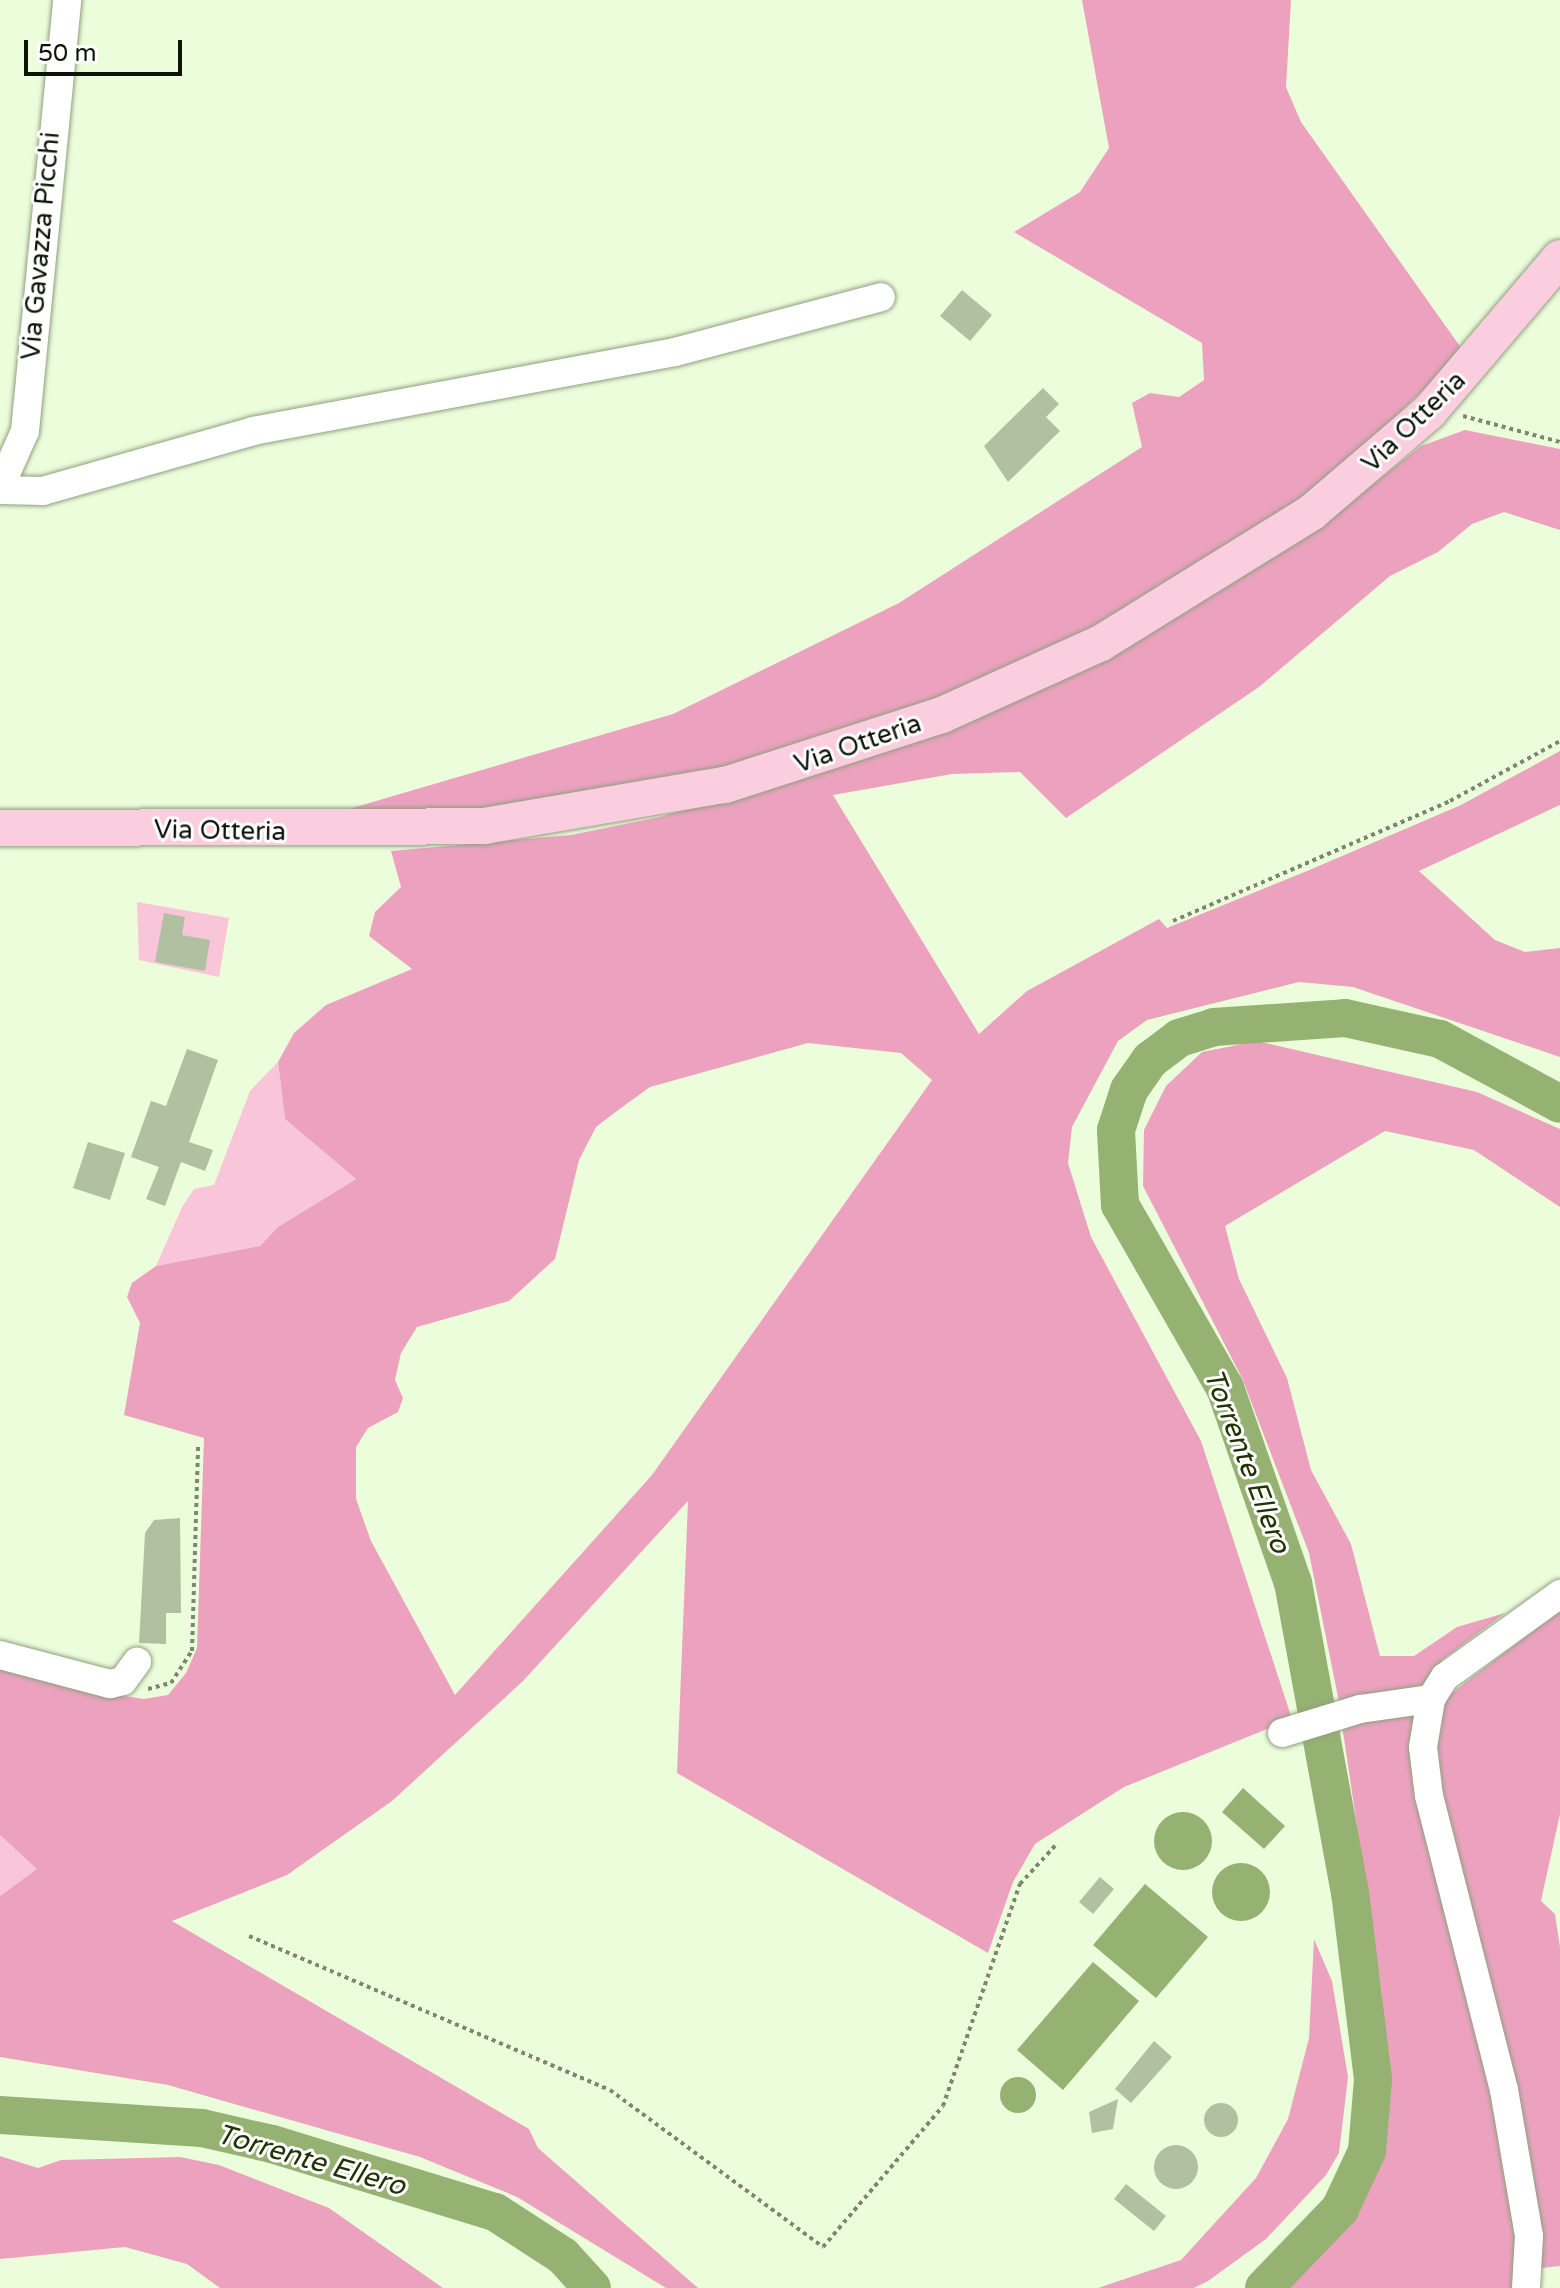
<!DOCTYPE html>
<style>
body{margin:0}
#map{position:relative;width:1560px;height:2288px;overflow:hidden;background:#ecfddb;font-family:"Varela Round",sans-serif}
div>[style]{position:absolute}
.green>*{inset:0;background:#f8c6d8}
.forest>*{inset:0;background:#eca2bf}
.water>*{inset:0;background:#95b273}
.round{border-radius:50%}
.river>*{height:38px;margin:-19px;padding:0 19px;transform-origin:19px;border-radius:19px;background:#95b273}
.building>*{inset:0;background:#b0c0a0}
.path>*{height:4px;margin-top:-2px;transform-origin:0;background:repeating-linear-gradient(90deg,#7c8771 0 4px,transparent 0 8px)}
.roads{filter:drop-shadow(0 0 2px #909f80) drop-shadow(0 0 2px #909f80)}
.minor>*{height:28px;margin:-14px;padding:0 14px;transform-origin:14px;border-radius:14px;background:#fff}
.major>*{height:36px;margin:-18px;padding:0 18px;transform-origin:18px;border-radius:18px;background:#fbcedf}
span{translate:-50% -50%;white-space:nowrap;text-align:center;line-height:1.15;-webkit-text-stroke:6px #fff;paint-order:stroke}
.street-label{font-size:26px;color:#0e1308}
.water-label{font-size:28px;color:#213303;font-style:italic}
.scale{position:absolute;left:24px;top:40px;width:158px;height:36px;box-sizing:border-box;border:4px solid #0e1308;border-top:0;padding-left:10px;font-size:24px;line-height:28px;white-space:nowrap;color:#0e1308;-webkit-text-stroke:6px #fff;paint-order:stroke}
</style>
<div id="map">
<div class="green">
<i style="clip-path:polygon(137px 902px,229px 918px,219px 977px,139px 960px)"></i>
<i style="clip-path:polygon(278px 1062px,285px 1119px,356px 1179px,278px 1227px,260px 1246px,156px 1266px,182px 1207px,194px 1189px,214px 1185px,250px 1091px)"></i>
<i style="clip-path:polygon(0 1835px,38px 1869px,0 1896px)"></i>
</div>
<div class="forest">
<i style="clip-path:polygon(1082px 0,1291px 0,1286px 87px,1301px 122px,1464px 352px,1320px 487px,1135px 607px,971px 688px,744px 765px,533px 806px,318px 818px,673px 714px,899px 603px,1142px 447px,1132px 403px,1150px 393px,1179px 397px,1204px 380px,1202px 343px,1014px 232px,1080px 192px,1109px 148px)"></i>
<i style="clip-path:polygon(evenodd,1465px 430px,1560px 449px,1560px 530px,1504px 512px,1472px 524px,1438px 552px,1390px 576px,1259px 687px,1066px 818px,1020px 772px,952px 774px,833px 795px,979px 1034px,1027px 991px,1159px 919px,1167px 928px,1307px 871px,1461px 805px,1560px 751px,1560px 805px,1419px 871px,1495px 940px,1525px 952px,1560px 948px,1560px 1057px,1353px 987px,1299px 982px,1147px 1020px,1118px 1041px,1072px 1127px,1068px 1163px,1091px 1237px,1201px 1441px,1292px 1719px,1124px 1787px,1035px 1844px,1013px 1882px,988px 1953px,677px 1773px,688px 1501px,523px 1681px,392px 1801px,287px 1875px,172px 1921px,529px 2129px,538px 2148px,698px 2288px,666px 2288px,517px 2197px,420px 2157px,168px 2085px,0 2057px,0 1896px,37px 1869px,0 1835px,0 1666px,64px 1687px,144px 1699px,168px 1695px,186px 1673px,197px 1648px,204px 1438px,124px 1415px,140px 1323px,127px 1297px,132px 1283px,156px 1266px,260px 1246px,278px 1227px,356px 1179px,285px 1119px,278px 1062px,294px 1033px,326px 1005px,412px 969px,369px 936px,375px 912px,401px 887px,391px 851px,571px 835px,660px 817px,944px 732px,1055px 683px,1192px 607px,1302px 540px,1421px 446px,1465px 430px,808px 1043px,901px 1053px,932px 1080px,652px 1475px,455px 1695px,371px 1541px,356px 1499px,356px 1447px,368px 1428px,398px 1412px,403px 1398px,395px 1380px,401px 1353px,417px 1327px,509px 1301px,555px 1259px,579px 1160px,596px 1127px,621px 1108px,650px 1087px,808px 1043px)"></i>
<i style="clip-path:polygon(1257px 1041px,1477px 1092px,1560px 1129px,1560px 1207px,1474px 1150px,1385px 1131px,1225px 1226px,1239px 1279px,1287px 1378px,1311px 1470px,1351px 1544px,1380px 1656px,1414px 1656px,1457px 1627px,1505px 1613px,1442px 1660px,1421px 1690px,1339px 1702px,1309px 1553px,1242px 1378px,1143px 1186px,1144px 1130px,1166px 1086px,1202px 1052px)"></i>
<i style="clip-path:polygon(1560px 1610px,1560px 1814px,1541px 1901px,1555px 1914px,1560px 1947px,1560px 2266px,1541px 2268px,1436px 1766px,1439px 1712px,1448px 1696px)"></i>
<i style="clip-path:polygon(1417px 1710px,1499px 2135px,1516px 2243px,1514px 2288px,1290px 2288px,1350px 2215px,1385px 2138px,1382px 1995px,1342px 1725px)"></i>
<i style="clip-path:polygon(1314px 1939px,1332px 1981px,1348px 2077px,1339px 2153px,1326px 2175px,1266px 2239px,1208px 2281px,1194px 2288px,1098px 2288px,1181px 2260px,1256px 2178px,1288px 2119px,1309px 2038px)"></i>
<i style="clip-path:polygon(0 2156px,38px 2168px,61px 2160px,180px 2157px,219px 2165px,329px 2208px,443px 2288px,220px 2288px,187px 2264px,125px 2247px,0 2259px)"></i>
</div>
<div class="water">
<i style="clip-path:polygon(1243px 1788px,1285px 1826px,1264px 1849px,1222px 1812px)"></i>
<i class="round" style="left:1154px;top:1812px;width:58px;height:58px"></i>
<i class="round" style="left:1212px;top:1863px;width:58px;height:58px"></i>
<i style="clip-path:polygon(1145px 1884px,1208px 1937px,1156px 1998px,1093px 1945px)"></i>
<i style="clip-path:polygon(1093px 1962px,1139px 2001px,1063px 2090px,1017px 2050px)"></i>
<i class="round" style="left:1000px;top:2077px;width:36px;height:36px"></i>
</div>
<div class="river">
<i style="left:0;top:2115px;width:202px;rotate:3.7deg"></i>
<i style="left:202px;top:2128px;width:72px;rotate:12.9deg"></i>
<i style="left:272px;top:2144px;width:233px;rotate:17deg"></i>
<i style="left:495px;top:2212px;width:81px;rotate:32.9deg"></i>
<i style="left:563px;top:2256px;width:43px;rotate:47.8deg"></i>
<i style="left:1264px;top:2288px;width:110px;rotate:-46.1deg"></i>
<i style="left:1340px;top:2209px;width:64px;rotate:-65deg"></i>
<i style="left:1367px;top:2151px;width:72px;rotate:-85.2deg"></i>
<i style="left:1373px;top:2079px;width:187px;rotate:-97deg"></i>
<i style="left:1350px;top:1893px;width:315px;rotate:-100.4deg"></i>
<i style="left:1293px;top:1583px;width:207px;rotate:-109.2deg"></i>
<i style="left:1225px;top:1388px;width:211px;rotate:-119.8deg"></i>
<i style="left:1120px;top:1205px;width:75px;rotate:-93.1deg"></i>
<i style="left:1116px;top:1130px;width:42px;rotate:-72deg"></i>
<i style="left:1129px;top:1090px;width:37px;rotate:-55deg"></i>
<i style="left:1150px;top:1060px;width:36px;rotate:-37deg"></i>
<i style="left:1179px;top:1038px;width:37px;rotate:-17deg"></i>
<i style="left:1214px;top:1027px;width:131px;rotate:-3.9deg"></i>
<i style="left:1345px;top:1018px;width:97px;rotate:12.5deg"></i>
<i style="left:1440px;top:1039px;width:136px;rotate:28.4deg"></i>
</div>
<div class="building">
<i style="clip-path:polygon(962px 290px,992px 315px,970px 341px,940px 316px)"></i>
<i style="clip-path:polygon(1043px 388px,1059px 404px,1046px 417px,1060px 431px,1008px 482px,984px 446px)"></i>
<i style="clip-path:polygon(164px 913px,185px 917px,182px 935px,210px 940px,205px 971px,155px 962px)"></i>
<i style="clip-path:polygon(187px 1049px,218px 1060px,189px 1142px,213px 1150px,205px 1171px,181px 1162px,165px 1206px,146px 1199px,159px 1167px,131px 1157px,151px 1101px,166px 1106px)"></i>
<i style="clip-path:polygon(88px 1142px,125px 1153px,110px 1200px,73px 1188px)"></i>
<i style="clip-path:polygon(180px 1518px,181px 1613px,166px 1613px,166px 1644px,139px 1643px,145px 1533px,154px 1520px)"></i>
<i style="clip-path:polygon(1100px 1877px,1114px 1889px,1093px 1914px,1079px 1902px)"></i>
<i style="clip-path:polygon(1154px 2041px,1172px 2057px,1131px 2103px,1115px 2089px)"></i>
<i style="clip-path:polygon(1118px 2099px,1113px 2129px,1092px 2133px,1089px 2112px)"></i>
<i class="round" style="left:1204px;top:2103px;width:34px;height:34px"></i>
<i class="round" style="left:1154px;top:2145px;width:44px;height:44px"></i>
<i style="clip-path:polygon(1126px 2184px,1166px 2216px,1154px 2231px,1114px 2199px)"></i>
</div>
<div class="path">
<i style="left:1463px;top:416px;width:100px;rotate:15deg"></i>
<i style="left:1173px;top:921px;width:302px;rotate:-23.4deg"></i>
<i style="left:1450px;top:801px;width:125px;rotate:-28.6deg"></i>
<i style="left:148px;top:1689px;width:24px;rotate:-15deg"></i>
<i style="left:171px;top:1683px;width:38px;rotate:-57deg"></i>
<i style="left:192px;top:1651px;width:208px;rotate:-88.3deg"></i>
<i style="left:249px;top:1936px;width:392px;rotate:23.1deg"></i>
<i style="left:610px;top:2090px;width:265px;rotate:36.4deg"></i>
<i style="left:823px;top:2247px;width:185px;rotate:-49.6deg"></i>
<i style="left:943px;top:2106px;width:235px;rotate:-70.9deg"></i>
<i style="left:1020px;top:1884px;width:52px;rotate:-47.4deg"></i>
</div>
<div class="roads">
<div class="minor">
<i style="left:0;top:487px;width:61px;rotate:-65.9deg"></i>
<i style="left:25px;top:431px;width:433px;rotate:-84.4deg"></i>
<i style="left:0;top:490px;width:43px;rotate:1.3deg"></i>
<i style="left:43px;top:491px;width:218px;rotate:-15.9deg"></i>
<i style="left:253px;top:431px;width:429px;rotate:-10.6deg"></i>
<i style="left:675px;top:352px;width:213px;rotate:-14.9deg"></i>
<i style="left:0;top:1655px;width:114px;rotate:14.8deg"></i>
<i style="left:110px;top:1684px;width:13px;rotate:-13deg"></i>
<i style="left:123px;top:1681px;width:24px;rotate:-54deg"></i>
<i style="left:1282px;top:1733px;width:82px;rotate:-17.1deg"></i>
<i style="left:1360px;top:1709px;width:72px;rotate:-8deg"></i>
<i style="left:1526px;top:2288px;width:52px;rotate:-86.7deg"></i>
<i style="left:1529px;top:2236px;width:148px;rotate:-99.7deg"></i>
<i style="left:1504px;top:2090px;width:303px;rotate:-104.3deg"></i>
<i style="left:1429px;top:1796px;width:49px;rotate:-97deg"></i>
<i style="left:1423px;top:1747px;width:49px;rotate:-80.5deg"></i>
<i style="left:1431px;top:1699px;width:26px;rotate:-58deg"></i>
<i style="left:1445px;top:1677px;width:142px;rotate:-35.8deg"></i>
</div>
<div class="major">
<i style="left:0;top:828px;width:484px;rotate:-0.2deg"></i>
<i style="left:484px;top:826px;width:244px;rotate:-9.7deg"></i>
<i style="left:725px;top:785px;width:228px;rotate:-17.9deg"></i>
<i style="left:942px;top:715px;width:175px;rotate:-24.4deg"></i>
<i style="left:1101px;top:643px;width:248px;rotate:-31.8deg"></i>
<i style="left:1312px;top:512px;width:154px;rotate:-40.5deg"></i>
<i style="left:1429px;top:412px;width:202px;rotate:-49.6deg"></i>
</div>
</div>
<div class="street-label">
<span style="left:41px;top:246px;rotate:-85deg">Via Gavazza Picchi</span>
<span style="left:1414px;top:422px;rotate:-44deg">Via Otteria</span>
<span style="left:858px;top:744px;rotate:-19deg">Via Otteria</span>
<span style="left:220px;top:831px;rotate:1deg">Via Otteria</span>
</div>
<div class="water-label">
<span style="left:1247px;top:1461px;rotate:69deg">Torrente Ellero</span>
<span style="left:311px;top:2160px;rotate:16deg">Torrente Ellero</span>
</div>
<div class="scale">50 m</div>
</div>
